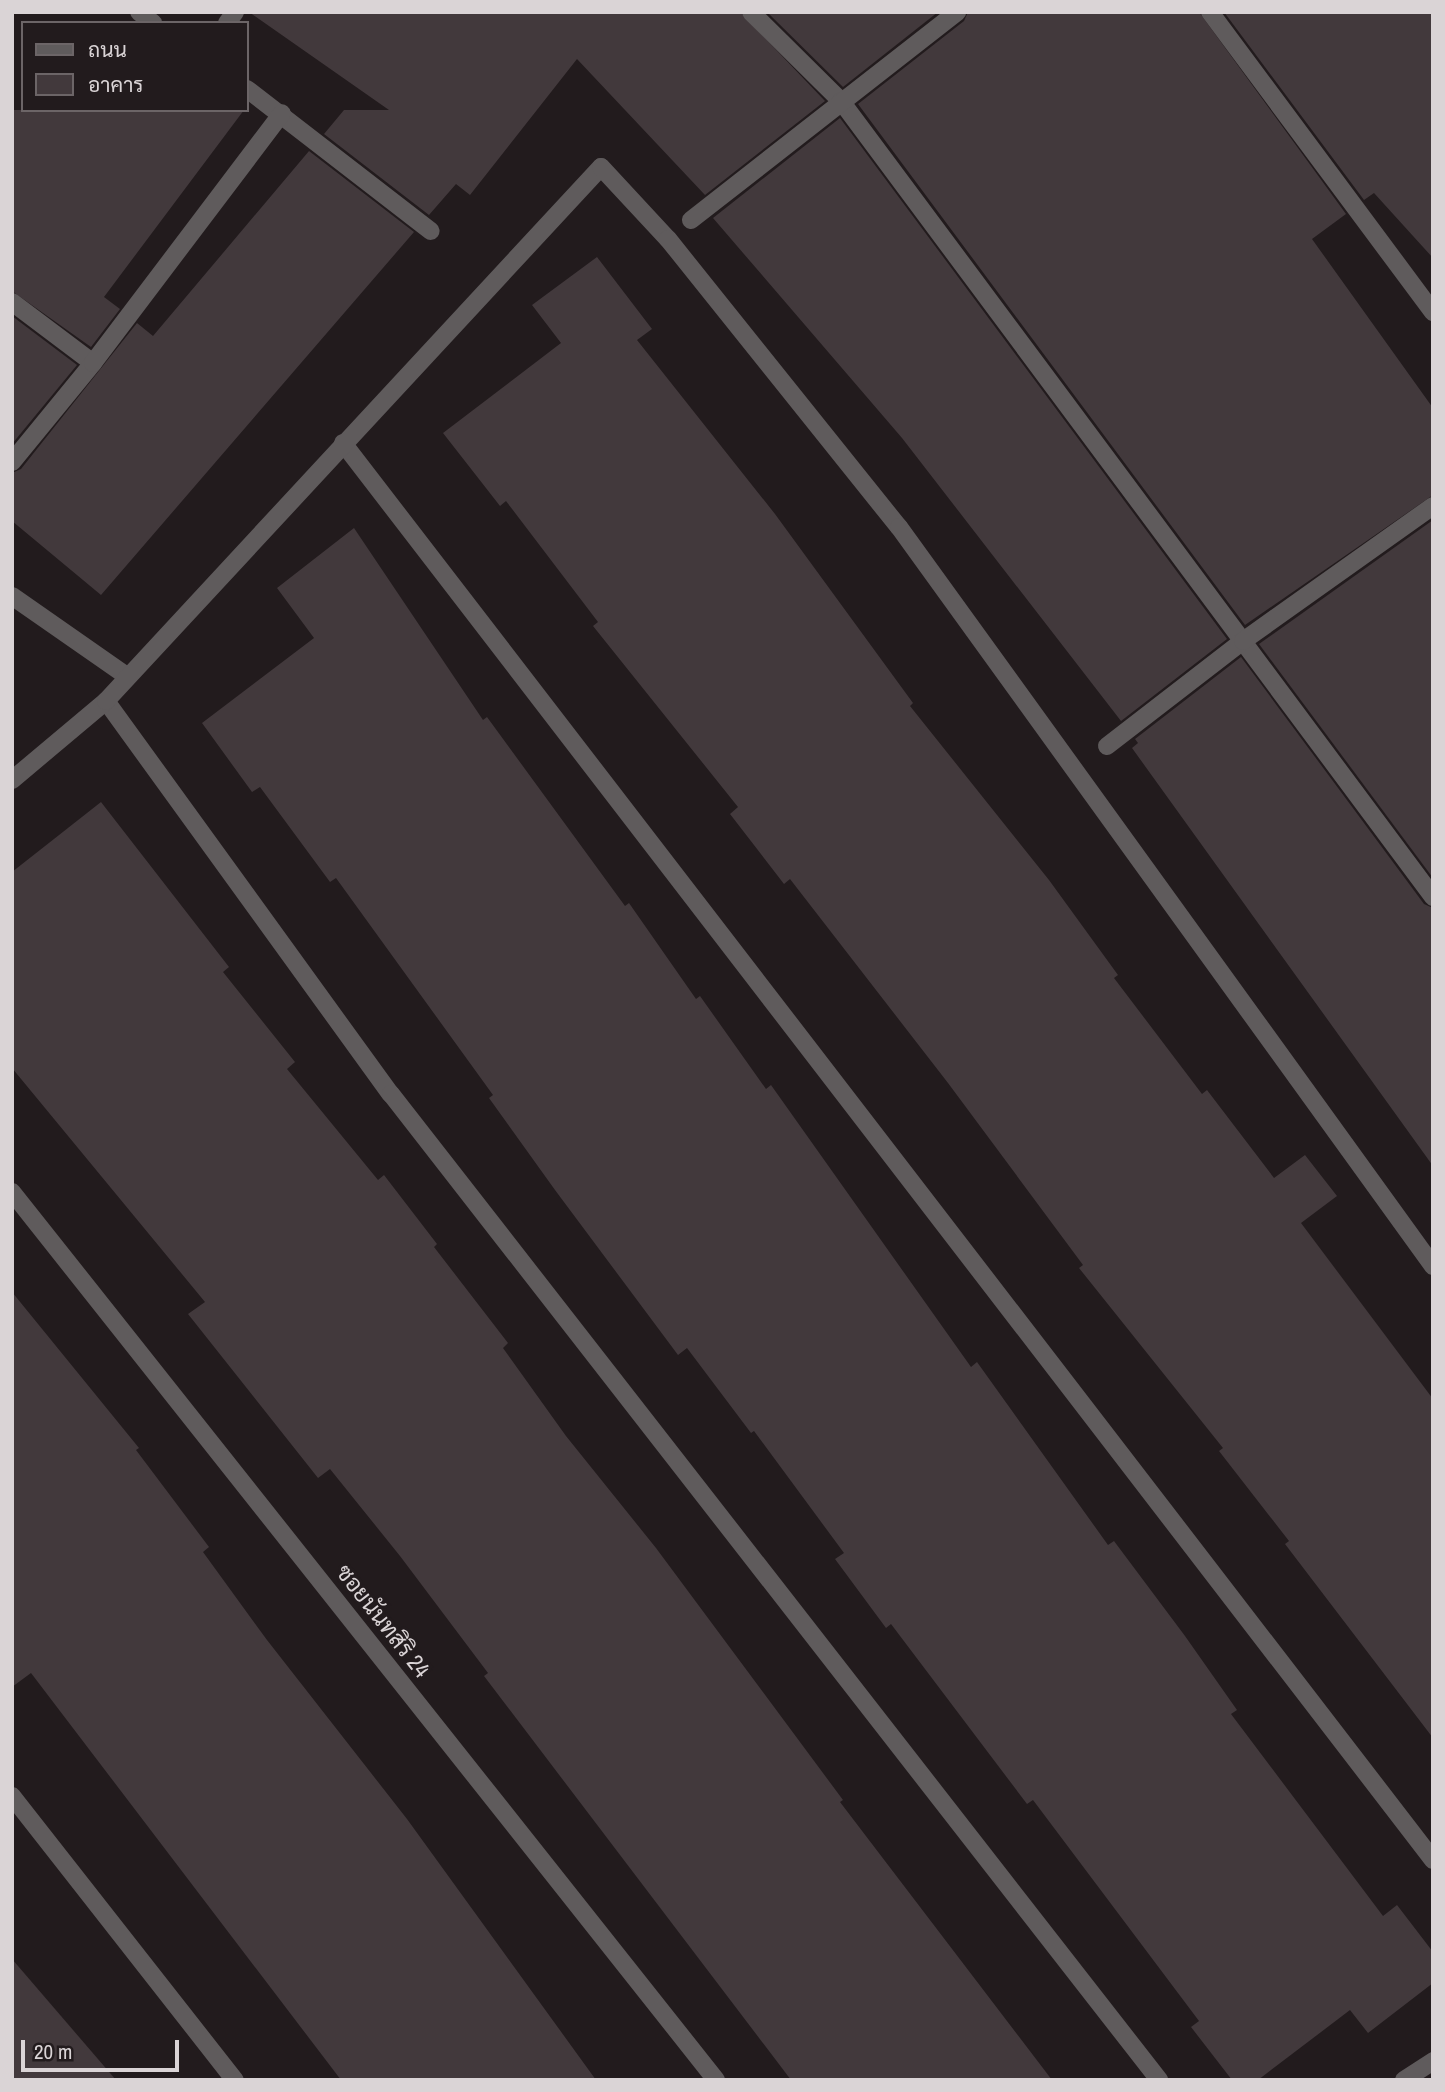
<!DOCTYPE html>
<meta charset="utf-8">
<style>
body{margin:0}
#map{position:relative;width:1445px;height:2092px;overflow:hidden;background:#221b1d;font-family:"Archivo Narrow",Sarabun,sans-serif}
div>[style]{position:absolute}
.building>*{inset:0;background:#42393c}
.street>*{height:18px;margin:-9px;padding:0 9px;transform-origin:9px;border-radius:9px;background:#5f5b5c}
span{translate:-50% -50%;white-space:nowrap;text-align:center;line-height:1.15;-webkit-text-stroke:6px #221b1d;paint-order:stroke}
.street-label{font-size:23px;color:#dad4d6}
.frame{position:absolute;inset:0;border:14px solid #dad4d6;pointer-events:none}
.legend{position:absolute;left:21px;top:21px;width:228px;height:91px;box-sizing:border-box;background:#221b1d;border:2px solid #6c6567;margin:0;padding:9px 12px;list-style:none;font-size:21px;color:#dad4d6}
.legend li{display:flex;align-items:center;gap:14px;height:35px}
.legend b{width:35px;border:2px solid #6c6567}
.scale{position:absolute;left:21px;top:2040px;width:158px;height:32px;box-sizing:border-box;border:4px solid #dad4d6;border-top:0;padding-left:9px;font-size:21px;line-height:24px;white-space:nowrap;color:#dad4d6;-webkit-text-stroke:5px #221b1d;paint-order:stroke}
</style>
<div id="map">
<div class="building">
<i style="clip-path:polygon(249px 12px,740px 12px,825px 101px,705px 195px,577px 59px,470px 195px,456px 184px,429px 215px,324px 134px,344px 110px,389px 110px)"></i>
<i style="clip-path:polygon(767px 12px,938px 12px,843px 87px)"></i>
<i style="clip-path:polygon(968px 12px,1199px 12px,1346px 214px,1312px 239px,1433px 408px,1433px 495px,1245px 625px,858px 104px,964px 21px)"></i>
<i style="clip-path:polygon(1224px 12px,1433px 12px,1433px 258px,1374px 193px,1364px 200px)"></i>
<i style="clip-path:polygon(12px 110px,244px 110px,104px 297px,120px 309px,91px 347px,12px 291px)"></i>
<i style="clip-path:polygon(840px 118px,1227px 639px,1121px 721px,902px 438px,713px 218px)"></i>
<i style="clip-path:polygon(309px 151px,414px 232px,101px 595px,12px 521px,12px 473px,21px 469px,137px 323px,153px 336px)"></i>
<i style="clip-path:polygon(597px 257px,652px 329px,637px 340px,775px 514px,913px 703px,910px 706px,1049px 880px,1118px 975px,1114px 978px,1202px 1094px,1207px 1090px,1274px 1178px,1305px 1155px,1337px 1196px,1301px 1223px,1433px 1399px,1433px 1738px,1285px 1544px,1289px 1541px,1219px 1451px,1223px 1448px,1079px 1268px,1083px 1265px,948px 1083px,790px 879px,784px 884px,730px 814px,738px 807px,593px 626px,598px 622px,506px 501px,500px 506px,443px 433px,561px 343px,532px 305px)"></i>
<i style="clip-path:polygon(12px 316px,77px 365px,12px 444px)"></i>
<i style="clip-path:polygon(1433px 520px,1433px 878px,1259px 644px)"></i>
<i style="clip-path:polygon(354px 528px,483px 720px,487px 717px,625px 906px,629px 903px,696px 999px,700px 996px,766px 1089px,771px 1085px,971px 1367px,977px 1362px,1108px 1545px,1114px 1541px,1185px 1636px,1237px 1710px,1231px 1714px,1383px 1916px,1397px 1905px,1433px 1952px,1433px 1983px,1368px 2033px,1350px 2010px,1258px 2080px,1232px 2080px,1191px 2027px,1199px 2021px,1033px 1800px,1027px 1804px,891px 1624px,886px 1628px,835px 1559px,844px 1553px,754px 1431px,751px 1433px,687px 1348px,678px 1355px,555px 1190px,489px 1098px,493px 1095px,336px 878px,330px 882px,260px 787px,252px 792px,202px 723px,314px 638px,277px 588px)"></i>
<i style="clip-path:polygon(1241px 657px,1424px 904px,1433px 908px,1433px 1166px,1132px 748px,1138px 743px,1135px 739px)"></i>
<i style="clip-path:polygon(101px 802px,229px 967px,223px 972px,295px 1062px,287px 1069px,378px 1180px,384px 1175px,437px 1244px,434px 1247px,508px 1343px,503px 1348px,566px 1436px,656px 1548px,843px 1800px,840px 1802px,1052px 2080px,791px 2080px,484px 1676px,488px 1673px,400px 1556px,330px 1469px,318px 1478px,188px 1314px,205px 1302px,12px 1068px,12px 872px)"></i>
<i style="clip-path:polygon(12px 1292px,139px 1448px,136px 1450px,209px 1547px,203px 1552px,267px 1640px,407px 1819px,596px 2080px,341px 2080px,31px 1673px,12px 1687px)"></i>
<i style="clip-path:polygon(12px 1959px,116px 2080px,12px 2080px)"></i>
</div>
<div class="street">
<i style="left:139px;top:12px;width:18px;rotate:38deg"></i>
<i style="left:751px;top:12px;width:127px;rotate:44.7deg"></i>
<i style="left:841px;top:101px;width:992px;rotate:53.36deg"></i>
<i style="left:1210px;top:12px;width:374px;rotate:53.4deg"></i>
<i style="left:227px;top:23px;width:14px;rotate:-54deg"></i>
<i style="left:247px;top:89px;width:232px;rotate:37.7deg"></i>
<i style="left:691px;top:220px;width:338px;rotate:-38deg"></i>
<i style="left:12px;top:302px;width:101px;rotate:37deg"></i>
<i style="left:343px;top:443px;width:1788px;rotate:52.43deg"></i>
<i style="left:12px;top:462px;width:128px;rotate:-50.7deg"></i>
<i style="left:93px;top:363px;width:313px;rotate:-52.9deg"></i>
<i style="left:12px;top:596px;width:141px;rotate:34.9deg"></i>
<i style="left:106px;top:701px;width:485px;rotate:54.1deg"></i>
<i style="left:391px;top:1094px;width:1250px;rotate:52.08deg"></i>
<i style="left:1107px;top:746px;width:172px;rotate:-37.7deg"></i>
<i style="left:1243px;top:641px;width:233px;rotate:-35.4deg"></i>
<i style="left:12px;top:780px;width:123px;rotate:-40deg"></i>
<i style="left:106px;top:701px;width:728px;rotate:-47.17deg"></i>
<i style="left:601px;top:167px;width:98px;rotate:47.1deg"></i>
<i style="left:668px;top:239px;width:369px;rotate:51.3deg"></i>
<i style="left:899px;top:527px;width:912px;rotate:54.15deg"></i>
<i style="left:12px;top:1192px;width:1133px;rotate:51.59deg"></i>
<i style="left:12px;top:1796px;width:361px;rotate:51.9deg"></i>
<i style="left:1404px;top:2080px;width:35px;rotate:-33deg"></i>
</div>
<div class="street-label">
<span style="left:383px;top:1621px;rotate:52deg">ซอยนันทสิริ 24</span>
</div>
<div class="frame"></div>
<ul class="legend">
<li><b style="height:9px;background:#5f5b5c"></b>ถนน</li>
<li><b style="height:19px;background:#42393c"></b>อาคาร</li>
</ul>
<div class="scale">20 m</div>
</div>
